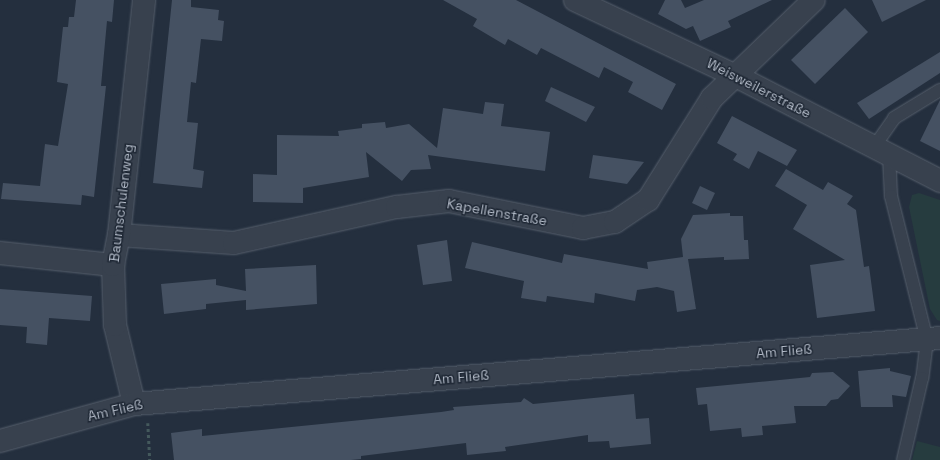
<!DOCTYPE html>
<meta charset="utf-8">
<style>
body{margin:0}
#map{position:relative;width:940px;height:460px;overflow:hidden;background:#242f3e;font-family:"Space Grotesk",sans-serif}
div>[style]{position:absolute}
.green>*{inset:0;background:#263c3f}
.building>*{inset:0;background:#455162}
.path>*{height:2.5px;margin-top:-1.25px;transform-origin:0;background:repeating-linear-gradient(90deg,#44595c 0 3px,transparent 0 6px)}
.roads{filter:drop-shadow(0 0 1px #565f6c) drop-shadow(0 0 1px #565f6c)}
.lane>*{height:12px;margin:-6px;padding:0 6px;transform-origin:6px;border-radius:6px;background:#38414e}
.street>*{height:22px;margin:-11px;padding:0 11px;transform-origin:11px;border-radius:11px;background:#38414e}
span{translate:-50% -50%;white-space:nowrap;text-align:center;line-height:1.15;-webkit-text-stroke:3px #1d2633;paint-order:stroke}
.street-label{font-size:14px;color:#b4bcc9}
</style>
<div id="map">
<div class="green">
<i style="clip-path:polygon(919px 193px,940px 200px,940px 321px,937px 320px,930px 309px,909px 207px,912px 195px)"></i>
<i style="clip-path:polygon(917px 441px,940px 447px,940px 460px,912px 460px)"></i>
</div>
<div class="building">
<i style="clip-path:polygon(76px 0,114px 0,112px 22px,107px 21px,101px 86px,106px 86px,94px 197px,82px 195px,81px 205px,1px 199px,3px 183px,40px 186px,45px 144px,58px 146px,68px 84px,57px 82px,63px 27px,68px 27px,69px 17px,74px 17px)"></i>
<i style="clip-path:polygon(172px 0,191px 0,191px 7px,219px 10px,218px 20px,224px 21px,222px 41px,201px 39px,196px 83px,191px 82px,187px 122px,198px 123px,193px 169px,204px 171px,202px 188px,153px 183px)"></i>
<i style="clip-path:polygon(443px 0,516px 0,676px 84px,662px 110px,628px 92px,633px 82px,604px 67px,599px 78px,541px 48px,537px 55px,508px 39px,505px 45px,473px 26px,477px 19px)"></i>
<i style="clip-path:polygon(665px 0,681px 0,685px 8px,704px 0,772px 0,728px 21px,731px 27px,700px 41px,693px 26px,686px 29px,658px 14px)"></i>
<i style="clip-path:polygon(872px 0,926px 0,882px 22px)"></i>
<i style="clip-path:polygon(845px 8px,868px 32px,815px 84px,791px 60px)"></i>
<i style="clip-path:polygon(940px 52px,940px 73px,869px 119px,857px 103px)"></i>
<i style="clip-path:polygon(551px 87px,595px 107px,586px 122px,545px 101px)"></i>
<i style="clip-path:polygon(940px 100px,940px 151px,920px 141px)"></i>
<i style="clip-path:polygon(485px 102px,504px 104px,501px 126px,550px 132px,545px 171px,428px 155px,431px 169px,411px 170px,402px 181px,366px 152px,369px 177px,303px 188px,303px 203px,253px 202px,253px 174px,277px 175px,277px 135px,339px 136px,338px 131px,362px 128px,362px 124px,385px 122px,386px 128px,409px 124px,437px 148px,443px 108px,483px 114px)"></i>
<i style="clip-path:polygon(732px 116px,797px 150px,787px 166px,758px 151px,749px 169px,733px 160px,737px 154px,717px 143px)"></i>
<i style="clip-path:polygon(593px 155px,615px 158px,644px 162px,627px 184px,589px 178px)"></i>
<i style="clip-path:polygon(786px 169px,823px 190px,828px 182px,853px 196px,847px 204px,856px 210px,864px 267px,869px 266px,875px 311px,817px 318px,810px 265px,845px 260px,793px 229px,807px 205px,775px 186px)"></i>
<i style="clip-path:polygon(700px 186px,715px 193px,707px 210px,692px 203px)"></i>
<i style="clip-path:polygon(730px 213px,730px 216px,743px 216px,744px 240px,748px 240px,749px 259px,724px 260px,724px 257px,688px 259px,696px 309px,677px 312px,674px 291px,657px 287px,637px 290px,635px 301px,595px 293px,594px 303px,547px 296px,546px 302px,521px 298px,524px 281px,465px 268px,472px 242px,562px 263px,564px 254px,648px 269px,647px 262px,683px 257px,681px 239px,693px 215px)"></i>
<i style="clip-path:polygon(447px 240px,452px 281px,423px 285px,417px 245px)"></i>
<i style="clip-path:polygon(316px 265px,317px 304px,246px 310px,246px 300px,206px 304px,206px 309px,164px 314px,161px 284px,216px 279px,216px 285px,246px 291px,245px 269px)"></i>
<i style="clip-path:polygon(0 289px,92px 296px,90px 321px,49px 318px,47px 345px,26px 343px,27px 327px,0 325px)"></i>
<i style="clip-path:polygon(890px 368px,890px 371px,911px 376px,906px 397px,892px 395px,893px 407px,861px 407px,858px 371px)"></i>
<i style="clip-path:polygon(833px 372px,850px 386px,838px 399px,831px 400px,826px 406px,794px 406px,796px 423px,762px 426px,763px 435px,742px 437px,741px 428px,710px 431px,707px 404px,698px 405px,696px 388px,810px 377px,812px 373px)"></i>
<i style="clip-path:polygon(634px 394px,636px 419px,649px 418px,651px 444px,610px 448px,609px 441px,588px 442px,588px 435px,505px 447px,506px 451px,467px 455px,466px 443px,361px 456px,361px 459px,351px 460px,174px 460px,171px 433px,202px 429px,202px 436px,441px 412px,454px 410px,453px 407px,521px 402px,524px 398px,533px 404px)"></i>
</div>
<div class="path">
<i style="left:148px;top:423px;width:37px;rotate:87deg"></i>
</div>
<div class="roads">
<div class="lane">
<i style="left:874px;top:147px;width:35px;rotate:-55deg"></i>
<i style="left:894px;top:118px;width:54px;rotate:-31.3deg"></i>
<i style="left:889px;top:155px;width:41px;rotate:87.2deg"></i>
<i style="left:891px;top:196px;width:148px;rotate:76deg"></i>
<i style="left:927px;top:340px;width:38px;rotate:97deg"></i>
<i style="left:922px;top:378px;width:84px;rotate:103deg"></i>
</div>
<div class="street">
<i style="left:575px;top:0;width:176px;rotate:25.3deg"></i>
<i style="left:734px;top:75px;width:232px;rotate:27.2deg"></i>
<i style="left:119px;top:235px;width:115px;rotate:4deg"></i>
<i style="left:234px;top:243px;width:167px;rotate:-12.5deg"></i>
<i style="left:397px;top:207px;width:52px;rotate:-6.6deg"></i>
<i style="left:449px;top:201px;width:137px;rotate:11.4deg"></i>
<i style="left:583px;top:228px;width:33px;rotate:-11deg"></i>
<i style="left:615px;top:222px;width:40px;rotate:-34deg"></i>
<i style="left:648px;top:200px;width:120px;rotate:-57.9deg"></i>
<i style="left:712px;top:98px;width:141px;rotate:-43.9deg"></i>
<i style="left:0;top:253px;width:114px;rotate:6.1deg"></i>
<i style="left:134px;top:404px;width:81px;rotate:-103.5deg"></i>
<i style="left:115px;top:325px;width:60px;rotate:-91.9deg"></i>
<i style="left:113px;top:265px;width:31px;rotate:-79deg"></i>
<i style="left:119px;top:235px;width:236px;rotate:-83.9deg"></i>
<i style="left:0;top:441px;width:139px;rotate:-15.4deg"></i>
<i style="left:134px;top:404px;width:809px;rotate:-4.68deg"></i>
</div>
</div>
<div class="street-label">
<span style="left:759px;top:88px;rotate:27deg">Weisweilerstraße</span>
<span style="left:121px;top:203px;rotate:-83deg">Baumschulenweg</span>
<span style="left:497px;top:212px;rotate:10deg">Kapellenstraße</span>
<span style="left:784px;top:351px;rotate:-5deg">Am Fließ</span>
<span style="left:461px;top:377px;rotate:-5deg">Am Fließ</span>
<span style="left:115px;top:410px;rotate:-13deg">Am Fließ</span>
</div>
</div>
